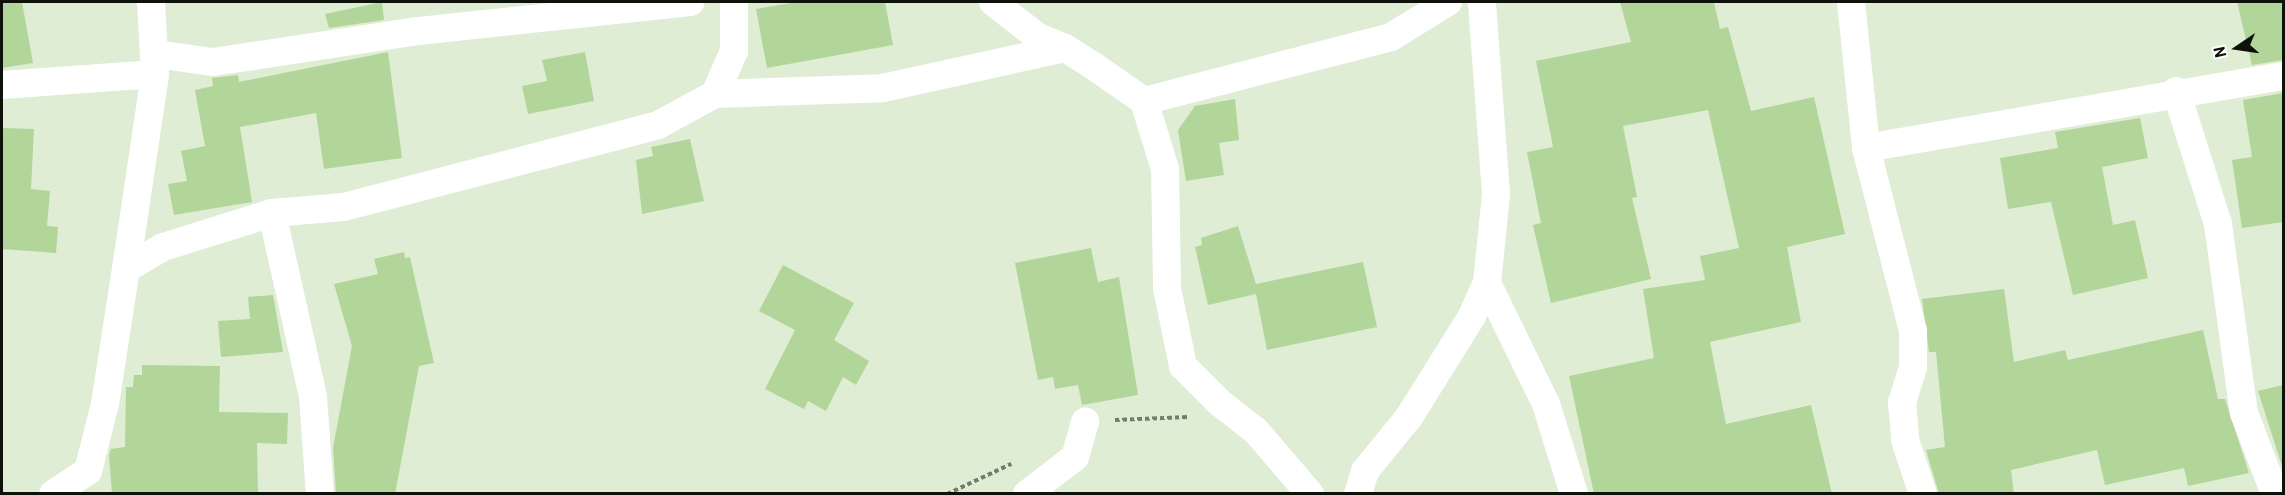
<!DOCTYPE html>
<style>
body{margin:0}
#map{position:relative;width:2285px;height:495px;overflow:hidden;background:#deedd4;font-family:Barlow,sans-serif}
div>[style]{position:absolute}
.building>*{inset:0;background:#b2d699}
.path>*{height:4px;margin-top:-2px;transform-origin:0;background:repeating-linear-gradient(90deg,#747d6d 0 4.5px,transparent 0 7.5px)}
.street>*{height:28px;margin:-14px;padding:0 14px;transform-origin:14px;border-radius:14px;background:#fff}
span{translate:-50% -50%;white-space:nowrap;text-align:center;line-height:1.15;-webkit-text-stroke:4.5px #fff;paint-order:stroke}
.frame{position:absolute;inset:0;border:3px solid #0e120a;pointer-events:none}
.north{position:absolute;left:2207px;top:18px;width:60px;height:60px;-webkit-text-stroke:4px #fff;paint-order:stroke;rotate:257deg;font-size:16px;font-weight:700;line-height:24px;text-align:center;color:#0e120a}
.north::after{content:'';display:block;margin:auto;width:21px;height:27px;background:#0e120a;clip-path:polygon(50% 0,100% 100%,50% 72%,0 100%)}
</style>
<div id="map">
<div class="building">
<i style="clip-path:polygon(2px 2px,22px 2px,33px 63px,2px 68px)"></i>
<i style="clip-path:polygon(382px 2px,384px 20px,329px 28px,325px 14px)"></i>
<i style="clip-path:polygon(797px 2px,885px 2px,893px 45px,767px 68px,756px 9px)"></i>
<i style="clip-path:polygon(1620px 2px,1714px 2px,1720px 29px,1728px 27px,1751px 111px,1814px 97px,1845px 234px,1787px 247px,1801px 322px,1710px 342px,1726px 424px,1811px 405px,1832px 494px,1594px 494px,1569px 376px,1654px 358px,1643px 289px,1705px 280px,1700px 256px,1739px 248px,1708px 110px,1623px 126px,1637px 197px,1632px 198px,1651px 279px,1551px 303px,1533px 225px,1541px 223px,1527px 152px,1553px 147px,1536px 61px,1631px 42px)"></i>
<i style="clip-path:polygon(2237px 2px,2283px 2px,2283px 60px,2252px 65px)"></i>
<i style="clip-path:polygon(388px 52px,402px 158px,324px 169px,316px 113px,240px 127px,252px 202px,174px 215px,168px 184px,187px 181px,181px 151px,205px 146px,195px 90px,213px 86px,212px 78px,238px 75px,239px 82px)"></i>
<i style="clip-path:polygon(585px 52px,594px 101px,528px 114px,522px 86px,547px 81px,542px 60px)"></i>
<i style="clip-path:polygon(2283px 93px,2283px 222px,2242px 228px,2232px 160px,2252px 157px,2243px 100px)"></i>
<i style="clip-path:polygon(1235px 99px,1239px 140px,1219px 143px,1224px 175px,1186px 181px,1178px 130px,1195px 106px)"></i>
<i style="clip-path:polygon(2140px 118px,2148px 158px,2102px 167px,2113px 225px,2135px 220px,2148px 278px,2073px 295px,2051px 202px,2008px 209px,2000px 158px,2058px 148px,2055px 132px)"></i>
<i style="clip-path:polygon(2px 128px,34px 129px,31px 189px,50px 191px,47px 226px,58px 227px,56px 253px,2px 249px)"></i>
<i style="clip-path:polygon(690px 139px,704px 201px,642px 214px,636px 160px,653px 156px,651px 147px)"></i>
<i style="clip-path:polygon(1238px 226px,1256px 284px,1363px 262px,1377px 327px,1267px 350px,1256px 294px,1208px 305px,1195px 247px,1202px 245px,1201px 238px)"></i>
<i style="clip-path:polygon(1091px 248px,1098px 282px,1119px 277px,1138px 395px,1082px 405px,1078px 385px,1055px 389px,1053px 377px,1038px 380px,1015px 263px)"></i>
<i style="clip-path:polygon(404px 252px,405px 258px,410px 257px,434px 363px,419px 366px,395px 494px,336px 494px,333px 448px,352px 346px,334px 284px,378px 274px,374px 259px)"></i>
<i style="clip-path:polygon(783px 265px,854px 303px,834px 340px,869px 361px,856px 385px,843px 377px,826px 411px,808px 401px,804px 409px,765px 389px,795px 330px,759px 311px)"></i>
<i style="clip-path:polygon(2004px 289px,2014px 362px,2065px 350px,2068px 360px,2203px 330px,2218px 399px,2225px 399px,2249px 473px,2188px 486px,2184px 468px,2105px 485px,2097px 450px,2011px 470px,2014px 494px,1939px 494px,1926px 450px,1945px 447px,1936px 352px,1929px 352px,1922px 299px)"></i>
<i style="clip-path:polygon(273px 295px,283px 352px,221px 357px,218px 321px,250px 319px,248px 297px)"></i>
<i style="clip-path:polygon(142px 365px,220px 366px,219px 412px,288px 413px,287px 444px,257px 443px,258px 494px,112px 494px,109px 455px,111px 449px,125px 447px,126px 387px,133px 387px,134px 375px,142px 375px)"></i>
<i style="clip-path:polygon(2283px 385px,2283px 465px,2282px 466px,2258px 391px)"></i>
</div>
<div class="path">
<i style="left:1115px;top:420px;width:73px;rotate:-2.4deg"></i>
<i style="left:947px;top:494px;width:71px;rotate:-25.1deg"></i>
</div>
<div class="street">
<i style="left:993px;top:2px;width:57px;rotate:37.9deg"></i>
<i style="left:1038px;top:37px;width:29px;rotate:22deg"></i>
<i style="left:1851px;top:2px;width:147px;rotate:84.1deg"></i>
<i style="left:1866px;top:148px;width:189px;rotate:75.6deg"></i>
<i style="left:1913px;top:331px;width:36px;rotate:90deg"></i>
<i style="left:1913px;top:367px;width:37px;rotate:107deg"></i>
<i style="left:1902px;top:402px;width:38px;rotate:85deg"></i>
<i style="left:1905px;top:440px;width:57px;rotate:71.6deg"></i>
<i style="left:156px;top:54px;width:58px;rotate:8deg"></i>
<i style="left:213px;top:62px;width:208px;rotate:-8.6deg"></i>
<i style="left:419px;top:31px;width:273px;rotate:-6.1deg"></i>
<i style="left:2px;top:85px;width:153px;rotate:-4.1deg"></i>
<i style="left:2176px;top:91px;width:139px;rotate:72.5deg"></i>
<i style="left:2218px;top:224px;width:191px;rotate:82.2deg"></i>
<i style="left:2244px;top:413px;width:87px;rotate:69.1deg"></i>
<i style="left:715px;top:94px;width:168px;rotate:-2deg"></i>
<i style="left:883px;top:88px;width:186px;rotate:-12.4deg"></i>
<i style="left:1065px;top:48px;width:36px;rotate:32deg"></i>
<i style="left:1095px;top:67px;width:60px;rotate:34.8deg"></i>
<i style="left:1144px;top:101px;width:71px;rotate:72.8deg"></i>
<i style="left:1165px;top:169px;width:119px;rotate:89deg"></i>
<i style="left:1167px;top:288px;width:80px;rotate:78.4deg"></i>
<i style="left:1183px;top:366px;width:52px;rotate:45deg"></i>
<i style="left:1220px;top:403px;width:46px;rotate:37.9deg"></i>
<i style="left:1256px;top:431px;width:83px;rotate:49.4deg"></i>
<i style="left:1144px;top:101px;width:255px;rotate:-14.5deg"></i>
<i style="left:1391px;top:37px;width:67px;rotate:-31.6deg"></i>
<i style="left:1866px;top:148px;width:424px;rotate:-9.8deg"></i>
<i style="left:272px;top:213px;width:189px;rotate:77.4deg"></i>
<i style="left:313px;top:397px;width:97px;rotate:85.9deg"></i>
<i style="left:126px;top:269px;width:197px;rotate:-81.5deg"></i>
<i style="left:155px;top:74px;width:72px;rotate:-93.2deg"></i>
<i style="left:1487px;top:283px;width:135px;rotate:64deg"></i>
<i style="left:1546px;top:404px;width:94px;rotate:72.7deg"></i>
<i style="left:53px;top:494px;width:42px;rotate:-33.3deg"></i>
<i style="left:88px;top:471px;width:69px;rotate:-75.8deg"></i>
<i style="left:105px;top:404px;width:137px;rotate:-81.2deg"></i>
<i style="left:126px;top:269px;width:43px;rotate:-30.7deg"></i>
<i style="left:163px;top:247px;width:114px;rotate:-17.3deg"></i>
<i style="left:272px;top:213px;width:72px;rotate:-4.8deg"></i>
<i style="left:344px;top:207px;width:325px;rotate:-14.6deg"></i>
<i style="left:658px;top:125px;width:65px;rotate:-28.5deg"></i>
<i style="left:715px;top:94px;width:47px;rotate:-66.2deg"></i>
<i style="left:734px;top:51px;width:49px;rotate:-90deg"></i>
<i style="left:1027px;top:494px;width:61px;rotate:-37.6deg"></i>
<i style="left:1075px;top:457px;width:37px;rotate:-74deg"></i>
<i style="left:1358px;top:494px;width:24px;rotate:-73deg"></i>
<i style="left:1365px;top:471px;width:70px;rotate:-50.8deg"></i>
<i style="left:1409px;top:417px;width:119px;rotate:-58deg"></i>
<i style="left:1472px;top:316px;width:36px;rotate:-66deg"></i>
<i style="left:1487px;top:283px;width:89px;rotate:-84.2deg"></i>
<i style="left:1496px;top:194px;width:193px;rotate:-94.2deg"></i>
</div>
<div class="frame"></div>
<div class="north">N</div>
</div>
